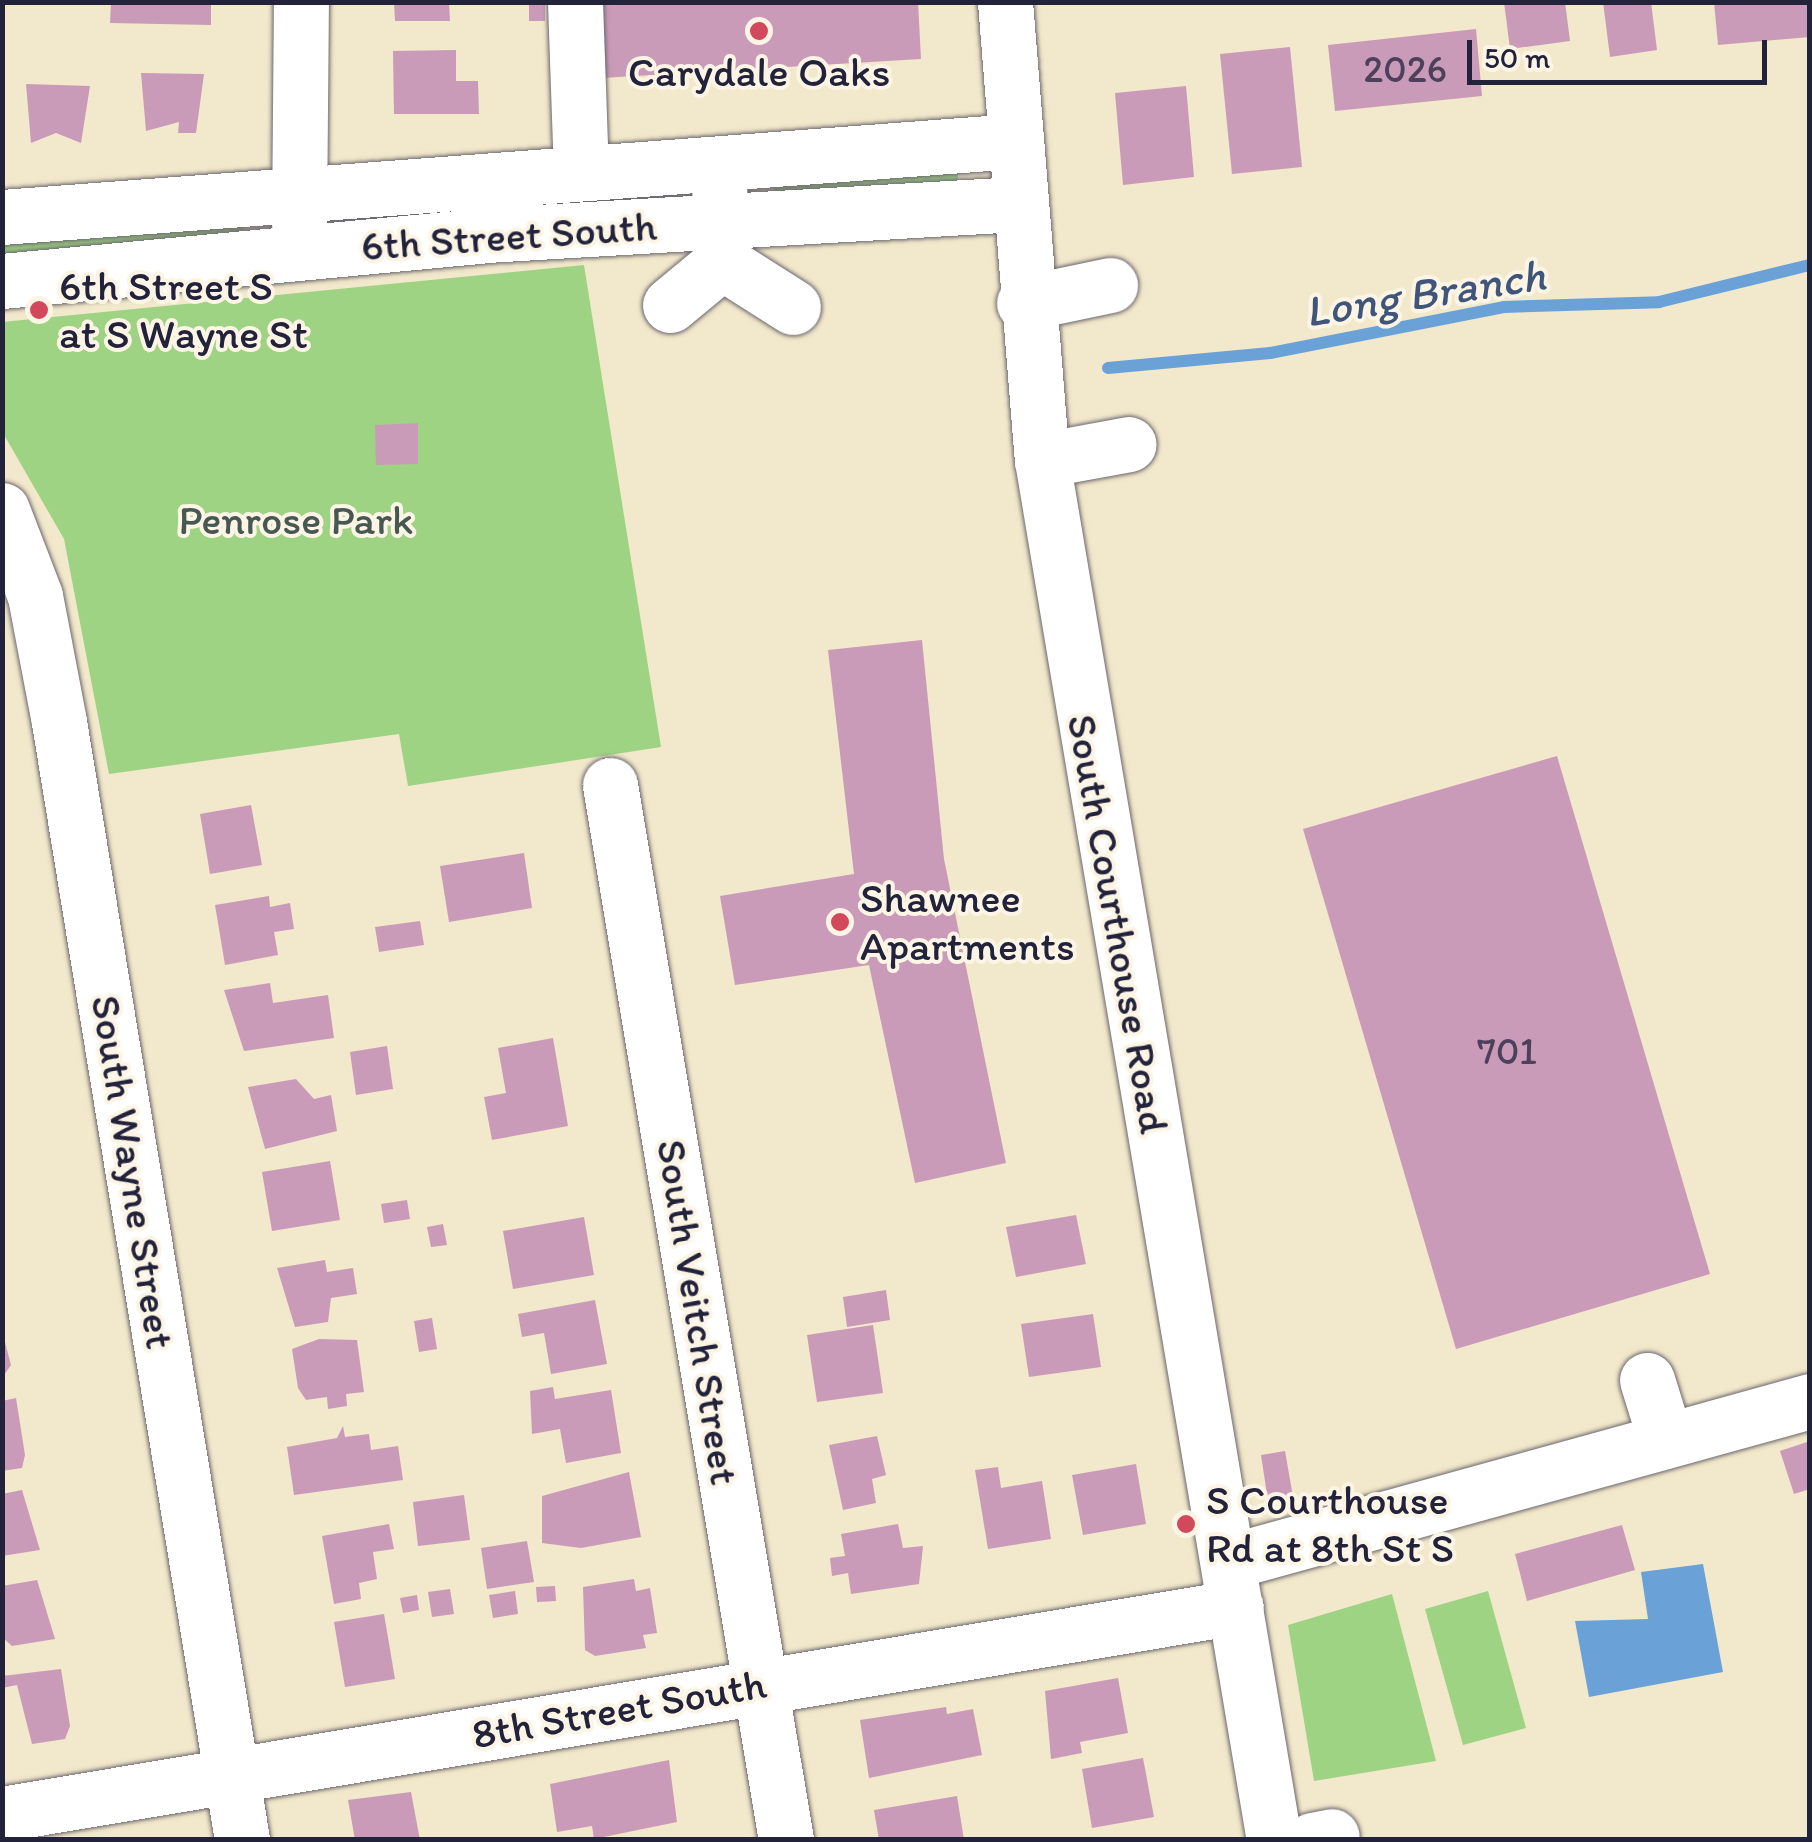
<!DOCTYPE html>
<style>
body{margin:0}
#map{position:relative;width:1812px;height:1842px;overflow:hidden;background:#f2e8cb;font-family:Itim,sans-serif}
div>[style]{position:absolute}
.green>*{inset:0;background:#9ed384}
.water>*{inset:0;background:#6aa2d8}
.stream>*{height:12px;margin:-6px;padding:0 6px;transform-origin:6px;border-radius:6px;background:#6aa2d8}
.building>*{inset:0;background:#ca9bb9}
.roads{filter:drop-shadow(0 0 2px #6b676d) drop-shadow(0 0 2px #6b676d)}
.minor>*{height:55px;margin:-27.5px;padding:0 27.5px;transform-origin:27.5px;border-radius:27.5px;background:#fff}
.dots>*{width:28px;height:28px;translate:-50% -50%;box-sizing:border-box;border:5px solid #fcf5e5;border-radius:50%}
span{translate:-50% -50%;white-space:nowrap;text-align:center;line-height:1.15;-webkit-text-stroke:8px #fcf5e5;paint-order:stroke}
.number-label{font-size:38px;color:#4c405a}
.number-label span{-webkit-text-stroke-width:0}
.poi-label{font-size:42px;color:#22223b}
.left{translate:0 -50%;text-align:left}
.street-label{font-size:42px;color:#22223b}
.park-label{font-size:42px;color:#475751}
.water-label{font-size:45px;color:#3f557a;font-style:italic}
.frame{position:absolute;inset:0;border:5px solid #22223b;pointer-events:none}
.scale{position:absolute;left:1467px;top:40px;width:300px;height:45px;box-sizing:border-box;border:5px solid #22223b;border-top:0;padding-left:12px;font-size:30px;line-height:35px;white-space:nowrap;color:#22223b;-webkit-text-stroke:8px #fcf5e5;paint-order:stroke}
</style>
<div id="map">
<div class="green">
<i style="clip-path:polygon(958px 169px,958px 181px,774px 193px,773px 179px)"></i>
<i style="clip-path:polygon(242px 219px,244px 232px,3px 264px,3px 236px)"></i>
<i style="clip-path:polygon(584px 265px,661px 747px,408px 786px,399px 734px,109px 774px,64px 539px,3px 433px,2px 322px)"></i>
<i style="clip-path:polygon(1488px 1591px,1526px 1728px,1463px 1745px,1425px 1609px)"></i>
<i style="clip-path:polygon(1392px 1594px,1436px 1761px,1314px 1781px,1288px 1625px)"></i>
</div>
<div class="water">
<i style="clip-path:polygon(1703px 1564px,1723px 1672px,1589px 1697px,1575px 1621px,1648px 1619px,1641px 1572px)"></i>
</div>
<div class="stream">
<i style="left:1108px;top:368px;width:163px;rotate:-5.3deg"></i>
<i style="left:1270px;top:353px;width:238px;rotate:-11.1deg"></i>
<i style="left:1504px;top:307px;width:155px;rotate:-1.8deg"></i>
<i style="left:1659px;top:302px;width:155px;rotate:-13.8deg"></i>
</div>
<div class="building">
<i style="clip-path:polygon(111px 2px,211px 2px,211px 25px,110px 23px)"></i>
<i style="clip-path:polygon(394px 2px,449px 2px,450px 21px,395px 21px)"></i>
<i style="clip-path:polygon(597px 2px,918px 2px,921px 59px,602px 78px)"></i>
<i style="clip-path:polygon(1504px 2px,1565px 2px,1570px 41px,1510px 49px)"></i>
<i style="clip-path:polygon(1603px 2px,1651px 2px,1657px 50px,1610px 57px)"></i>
<i style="clip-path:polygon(1714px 2px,1810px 2px,1810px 37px,1718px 45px)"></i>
<i style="clip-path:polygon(529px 3px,545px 3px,545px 21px,529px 21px)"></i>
<i style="clip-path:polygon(1476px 29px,1482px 96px,1335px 111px,1328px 45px)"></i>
<i style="clip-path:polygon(1290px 47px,1302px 167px,1232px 174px,1220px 54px)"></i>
<i style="clip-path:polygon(456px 50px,456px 81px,478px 81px,479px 114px,394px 114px,393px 51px)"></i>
<i style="clip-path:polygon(141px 73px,204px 74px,196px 133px,178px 133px,179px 122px,146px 131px)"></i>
<i style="clip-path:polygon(26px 84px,90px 86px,81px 143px,56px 133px,31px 143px)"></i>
<i style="clip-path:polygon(1186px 86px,1194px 177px,1123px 185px,1115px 93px)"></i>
<i style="clip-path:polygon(418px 423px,418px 464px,376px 465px,375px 425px)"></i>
<i style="clip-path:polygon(922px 640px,944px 859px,1006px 1163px,915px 1183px,869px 965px,735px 985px,720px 896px,854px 874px,828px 650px)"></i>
<i style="clip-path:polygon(1557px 756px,1710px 1274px,1456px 1349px,1303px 829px)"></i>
<i style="clip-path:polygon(251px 805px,262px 865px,210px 874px,200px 814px)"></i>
<i style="clip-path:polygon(524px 853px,532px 908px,449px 922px,440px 866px)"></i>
<i style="clip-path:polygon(269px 896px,270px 907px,290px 903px,294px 929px,274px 932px,278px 955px,225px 965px,215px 905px)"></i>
<i style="clip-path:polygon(420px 921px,424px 945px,379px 952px,375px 927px)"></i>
<i style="clip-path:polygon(270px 983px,273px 1003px,328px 995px,334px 1038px,244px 1051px,224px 990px)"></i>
<i style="clip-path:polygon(553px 1038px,568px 1126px,492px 1140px,484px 1097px,506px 1093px,498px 1048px)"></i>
<i style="clip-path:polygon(387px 1046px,393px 1089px,356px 1095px,350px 1052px)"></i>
<i style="clip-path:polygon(296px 1079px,314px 1099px,331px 1095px,337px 1131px,265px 1149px,248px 1087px)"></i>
<i style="clip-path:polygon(330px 1161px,340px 1220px,272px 1231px,262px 1172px)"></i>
<i style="clip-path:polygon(407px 1200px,410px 1219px,384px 1223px,381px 1204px)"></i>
<i style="clip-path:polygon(1076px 1215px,1086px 1264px,1016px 1277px,1006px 1227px)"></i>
<i style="clip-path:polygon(584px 1217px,594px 1275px,513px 1289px,503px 1231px)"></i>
<i style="clip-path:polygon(443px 1224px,447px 1245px,431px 1247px,427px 1227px)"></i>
<i style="clip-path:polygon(325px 1260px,327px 1272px,353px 1268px,357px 1294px,331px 1298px,328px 1322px,295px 1327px,277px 1268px)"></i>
<i style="clip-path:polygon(886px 1290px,890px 1320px,847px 1327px,843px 1297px)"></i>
<i style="clip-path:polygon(595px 1300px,607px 1364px,551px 1374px,544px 1333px,522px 1337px,518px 1314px)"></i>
<i style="clip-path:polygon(1093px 1314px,1101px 1367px,1029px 1377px,1021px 1324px)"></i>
<i style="clip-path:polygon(432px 1318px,437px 1349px,419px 1352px,414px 1321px)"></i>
<i style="clip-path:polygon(873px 1325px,883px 1393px,817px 1402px,807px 1335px)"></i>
<i style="clip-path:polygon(2px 1331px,11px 1365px,2px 1378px)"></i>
<i style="clip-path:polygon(319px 1339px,357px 1340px,364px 1392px,346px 1394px,347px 1406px,328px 1409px,327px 1397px,306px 1400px,298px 1388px,292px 1349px)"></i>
<i style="clip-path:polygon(553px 1387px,555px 1399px,611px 1390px,621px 1453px,566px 1463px,560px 1429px,532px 1434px,530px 1391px)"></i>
<i style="clip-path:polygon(16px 1398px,25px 1455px,22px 1468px,2px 1471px,2px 1401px)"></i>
<i style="clip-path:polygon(343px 1426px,345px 1437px,369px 1434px,371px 1450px,398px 1446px,403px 1480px,294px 1495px,287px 1447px,337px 1438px)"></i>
<i style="clip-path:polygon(877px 1436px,886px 1475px,872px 1479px,876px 1503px,843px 1510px,829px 1445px)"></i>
<i style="clip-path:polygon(1810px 1441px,1810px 1489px,1794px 1494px,1780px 1451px)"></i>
<i style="clip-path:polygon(1285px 1451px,1293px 1497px,1268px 1501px,1261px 1455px)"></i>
<i style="clip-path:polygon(1136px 1464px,1146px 1524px,1083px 1535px,1072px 1475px)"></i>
<i style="clip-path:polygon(998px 1467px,1001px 1488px,1042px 1481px,1051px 1539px,988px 1549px,975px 1470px)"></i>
<i style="clip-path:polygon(629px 1472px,641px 1537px,581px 1548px,542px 1543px,542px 1496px)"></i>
<i style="clip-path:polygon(22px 1490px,40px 1550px,2px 1556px,2px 1494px)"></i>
<i style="clip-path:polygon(464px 1495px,470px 1540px,418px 1546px,413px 1502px)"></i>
<i style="clip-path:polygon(389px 1524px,394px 1549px,373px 1552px,377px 1579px,359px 1583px,361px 1599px,334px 1604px,322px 1536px)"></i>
<i style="clip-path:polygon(898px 1524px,903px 1548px,923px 1546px,919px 1584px,851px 1594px,848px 1573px,832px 1576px,830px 1558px,845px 1556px,841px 1534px)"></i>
<i style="clip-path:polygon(1622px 1525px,1635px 1570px,1527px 1601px,1515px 1554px)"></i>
<i style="clip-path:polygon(527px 1541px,534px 1582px,487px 1589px,481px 1548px)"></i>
<i style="clip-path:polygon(634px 1579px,636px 1591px,650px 1588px,657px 1633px,643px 1635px,646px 1648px,595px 1656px,585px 1650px,583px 1587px)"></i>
<i style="clip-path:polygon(37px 1580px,55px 1639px,12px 1646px,2px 1637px,2px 1586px)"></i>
<i style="clip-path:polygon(555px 1586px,556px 1601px,537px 1602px,536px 1587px)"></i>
<i style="clip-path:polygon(450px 1589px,454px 1614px,432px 1617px,428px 1592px)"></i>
<i style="clip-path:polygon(515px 1591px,518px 1614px,493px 1618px,489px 1595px)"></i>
<i style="clip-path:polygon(417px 1595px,419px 1610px,403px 1613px,400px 1598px)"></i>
<i style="clip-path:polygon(384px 1614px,395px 1679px,345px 1687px,334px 1622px)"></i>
<i style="clip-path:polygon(61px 1669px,70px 1726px,65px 1739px,32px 1744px,17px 1685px,2px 1688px,2px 1676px)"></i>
<i style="clip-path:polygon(1118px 1678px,1128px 1733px,1080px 1742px,1082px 1753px,1051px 1759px,1045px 1691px)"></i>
<i style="clip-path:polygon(946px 1707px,947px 1714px,973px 1709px,982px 1755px,869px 1778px,860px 1720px)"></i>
<i style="clip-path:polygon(1143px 1758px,1154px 1817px,1092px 1828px,1082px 1769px)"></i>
<i style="clip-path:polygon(669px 1760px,677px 1822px,594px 1839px,592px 1826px,557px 1832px,550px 1784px)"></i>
<i style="clip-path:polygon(411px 1792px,420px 1840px,355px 1840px,348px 1800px)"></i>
<i style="clip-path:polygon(957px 1796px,964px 1840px,879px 1840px,874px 1810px)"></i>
</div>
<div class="roads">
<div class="minor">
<i style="left:575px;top:2px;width:169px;rotate:88deg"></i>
<i style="left:1005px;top:2px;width:459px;rotate:85.4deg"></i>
<i style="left:1042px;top:460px;width:1399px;rotate:80.46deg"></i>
<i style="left:2px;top:217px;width:1017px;rotate:-4.29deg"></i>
<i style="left:299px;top:224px;width:222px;rotate:-89.5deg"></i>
<i style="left:722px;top:262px;width:84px;rotate:32.4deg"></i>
<i style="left:2px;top:281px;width:486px;rotate:-5.4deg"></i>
<i style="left:486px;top:235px;width:532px;rotate:-3.34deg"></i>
<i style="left:1024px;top:303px;width:88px;rotate:-11.8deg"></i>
<i style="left:670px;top:305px;width:67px;rotate:-39.6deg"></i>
<i style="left:722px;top:262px;width:78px;rotate:-92.2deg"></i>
<i style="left:1042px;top:460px;width:88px;rotate:-10.4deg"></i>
<i style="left:2px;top:510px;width:92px;rotate:69deg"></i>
<i style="left:35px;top:596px;width:128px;rotate:79.2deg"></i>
<i style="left:59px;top:722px;width:1133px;rotate:80.7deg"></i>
<i style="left:610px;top:785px;width:1070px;rotate:80.53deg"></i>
<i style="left:1647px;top:1380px;width:58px;rotate:72.8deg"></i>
<i style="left:1228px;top:1562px;width:604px;rotate:-15.46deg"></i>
<i style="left:2px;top:1814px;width:1251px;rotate:-9.52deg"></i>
<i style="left:1312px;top:1840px;width:20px;rotate:-11deg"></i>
</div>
</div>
<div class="dots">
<i style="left:759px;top:31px;background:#d1495b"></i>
<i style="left:39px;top:310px;background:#d1495b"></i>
<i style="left:840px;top:922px;background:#d1495b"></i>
<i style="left:1186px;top:1524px;background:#d1495b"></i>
</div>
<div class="number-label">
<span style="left:1405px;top:70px">2026</span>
<span style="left:1507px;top:1052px">701</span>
</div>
<div class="poi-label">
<span style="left:759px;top:72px">Carydale Oaks</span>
<span class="left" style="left:59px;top:310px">6th Street S<br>at S Wayne St</span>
<span class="left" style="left:860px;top:922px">Shawnee<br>Apartments</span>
<span class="left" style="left:1206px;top:1524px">S Courthouse<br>Rd at 8th St S</span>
</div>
<div class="street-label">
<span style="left:509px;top:236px;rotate:-4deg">6th Street South</span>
<span style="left:1118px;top:924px;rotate:80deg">South Courthouse Road</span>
<span style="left:133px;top:1172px;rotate:81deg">South Wayne Street</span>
<span style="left:698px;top:1312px;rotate:81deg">South Veitch Street</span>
<span style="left:619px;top:1709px;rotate:-10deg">8th Street South</span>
</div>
<div class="park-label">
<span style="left:296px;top:520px">Penrose Park</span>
</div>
<div class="water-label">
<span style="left:1425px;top:293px;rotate:-9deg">Long Branch</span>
</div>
<div class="frame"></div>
<div class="scale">50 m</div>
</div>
